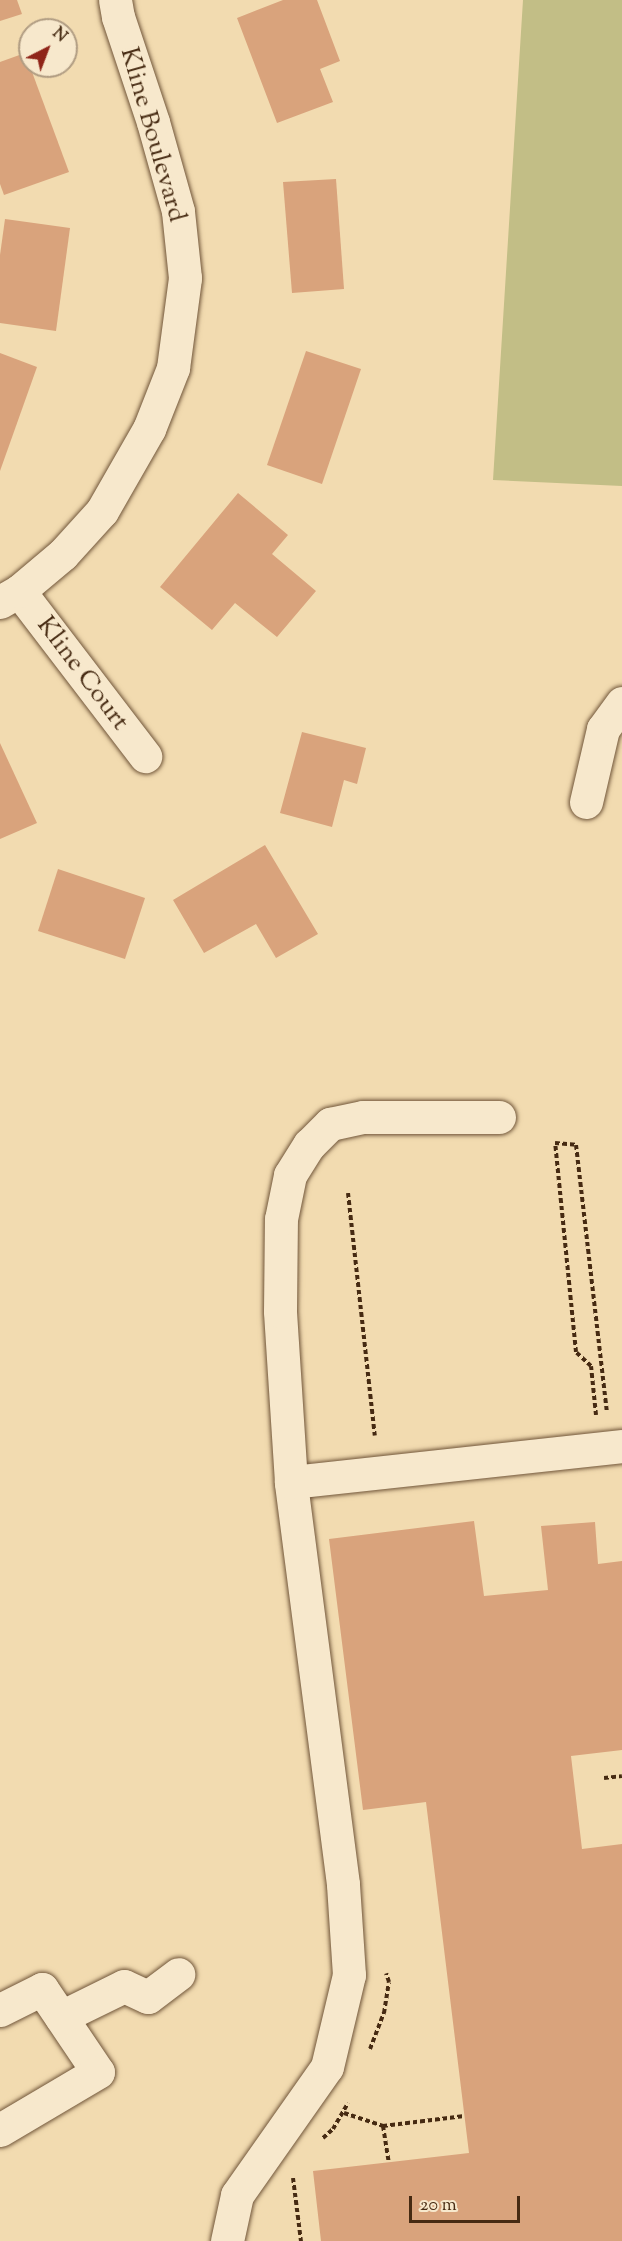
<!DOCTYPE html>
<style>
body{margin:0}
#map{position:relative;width:622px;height:2241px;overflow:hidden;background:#f2dbb0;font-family:"Sorts Mill Goudy",serif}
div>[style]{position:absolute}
.green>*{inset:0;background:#c2be86}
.building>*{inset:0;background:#d9a37c}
.path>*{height:4px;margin-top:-2px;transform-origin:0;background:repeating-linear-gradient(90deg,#462a12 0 4.5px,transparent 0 7.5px)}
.roads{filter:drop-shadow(0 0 2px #71563a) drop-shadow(0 0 2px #71563a)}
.minor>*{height:33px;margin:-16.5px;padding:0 16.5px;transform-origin:16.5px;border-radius:16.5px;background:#f7e8cc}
span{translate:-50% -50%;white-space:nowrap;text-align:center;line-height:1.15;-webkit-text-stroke:4.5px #f7e8cc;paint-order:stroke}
.street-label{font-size:26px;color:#462a12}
.north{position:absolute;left:18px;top:18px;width:60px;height:60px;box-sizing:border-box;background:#f7e8cc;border:2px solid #b09c82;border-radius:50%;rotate:42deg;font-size:16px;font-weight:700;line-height:24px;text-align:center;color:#462a12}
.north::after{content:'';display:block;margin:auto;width:21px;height:27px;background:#8f2418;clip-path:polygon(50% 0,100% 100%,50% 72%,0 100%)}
.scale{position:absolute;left:409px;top:2196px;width:111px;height:27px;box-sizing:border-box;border:3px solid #462a12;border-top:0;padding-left:8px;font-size:18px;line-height:21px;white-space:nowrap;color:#462a12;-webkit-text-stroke:4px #f7e8cc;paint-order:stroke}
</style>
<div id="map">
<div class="green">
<i style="clip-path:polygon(523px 0,622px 0,622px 486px,493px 480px)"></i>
</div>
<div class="building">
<i style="clip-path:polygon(0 0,17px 0,22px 14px,0 21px)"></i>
<i style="clip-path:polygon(283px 0,317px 0,340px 61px,320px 69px,333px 102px,277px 123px,237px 18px)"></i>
<i style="clip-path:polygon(25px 53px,69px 172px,4px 195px,0 184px,0 62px)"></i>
<i style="clip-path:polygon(336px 179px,344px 289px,292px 293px,283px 182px)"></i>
<i style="clip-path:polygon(5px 219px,70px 228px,56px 331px,0 323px,0 255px)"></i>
<i style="clip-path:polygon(306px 351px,361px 369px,322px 484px,267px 465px)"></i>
<i style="clip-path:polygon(0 353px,37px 367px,0 471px)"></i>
<i style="clip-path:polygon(238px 493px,288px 535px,272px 554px,316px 591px,277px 637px,235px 603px,212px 630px,160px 587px)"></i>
<i style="clip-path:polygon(302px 732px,366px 748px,357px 784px,344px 780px,332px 827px,280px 813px)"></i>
<i style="clip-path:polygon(0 743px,37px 823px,0 839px)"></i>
<i style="clip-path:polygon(265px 845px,318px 934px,276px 958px,256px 924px,204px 953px,173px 900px)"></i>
<i style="clip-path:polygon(58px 869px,145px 898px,125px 959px,38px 931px)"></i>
<i style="clip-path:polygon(474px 1521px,484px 1596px,548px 1590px,541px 1526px,595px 1522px,598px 1564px,622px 1561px,622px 1750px,571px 1756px,582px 1849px,622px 1844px,622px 2241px,321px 2241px,313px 2171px,469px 2153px,426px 1802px,363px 1810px,329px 1539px)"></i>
</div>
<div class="path">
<i style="left:348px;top:1193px;width:244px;rotate:83.7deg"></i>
<i style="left:596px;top:1415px;width:49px;rotate:-95.8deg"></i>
<i style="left:591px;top:1366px;width:21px;rotate:-137deg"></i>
<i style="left:576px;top:1352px;width:210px;rotate:-95.7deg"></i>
<i style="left:555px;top:1143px;width:21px;rotate:5deg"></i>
<i style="left:576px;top:1145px;width:269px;rotate:83.4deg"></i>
<i style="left:604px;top:1778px;width:18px;rotate:-6deg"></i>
<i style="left:370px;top:2049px;width:39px;rotate:-69deg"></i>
<i style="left:384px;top:2013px;width:31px;rotate:-81deg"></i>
<i style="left:389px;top:1982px;width:9px;rotate:-108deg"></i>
<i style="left:344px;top:2113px;width:41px;rotate:18.4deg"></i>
<i style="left:383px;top:2126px;width:82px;rotate:-7deg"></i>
<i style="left:383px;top:2126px;width:36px;rotate:81deg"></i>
<i style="left:323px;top:2138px;width:13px;rotate:-42deg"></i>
<i style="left:333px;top:2129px;width:30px;rotate:-60deg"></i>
<i style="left:293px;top:2178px;width:64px;rotate:82.8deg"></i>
</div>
<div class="roads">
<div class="minor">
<i style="left:19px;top:591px;width:208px;rotate:52.6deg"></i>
<i style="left:0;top:602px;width:22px;rotate:-30deg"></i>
<i style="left:19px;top:591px;width:57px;rotate:-40.1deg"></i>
<i style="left:63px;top:554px;width:58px;rotate:-47.8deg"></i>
<i style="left:102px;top:511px;width:95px;rotate:-60.2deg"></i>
<i style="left:149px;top:429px;width:66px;rotate:-68.5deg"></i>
<i style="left:173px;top:368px;width:91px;rotate:-82.4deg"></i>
<i style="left:185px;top:278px;width:67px;rotate:-96deg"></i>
<i style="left:178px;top:211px;width:92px;rotate:-105.7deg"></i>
<i style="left:153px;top:122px;width:111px;rotate:-108.4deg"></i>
<i style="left:118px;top:17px;width:17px;rotate:-100deg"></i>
<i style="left:586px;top:802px;width:75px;rotate:-76.9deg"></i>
<i style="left:603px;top:729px;width:32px;rotate:-54deg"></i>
<i style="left:291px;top:1482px;width:333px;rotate:-6.2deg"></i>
<i style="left:0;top:2010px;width:47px;rotate:-26.6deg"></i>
<i style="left:42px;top:1989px;width:100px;rotate:56deg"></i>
<i style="left:98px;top:2072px;width:114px;rotate:149.4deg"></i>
<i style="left:61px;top:2017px;width:70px;rotate:-26.2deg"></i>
<i style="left:124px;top:1986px;width:26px;rotate:25deg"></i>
<i style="left:148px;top:1997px;width:38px;rotate:-37deg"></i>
<i style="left:227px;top:2241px;width:47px;rotate:-77.7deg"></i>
<i style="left:237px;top:2195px;width:156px;rotate:-54.9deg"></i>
<i style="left:327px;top:2067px;width:95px;rotate:-76.6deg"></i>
<i style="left:349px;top:1975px;width:91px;rotate:-93.8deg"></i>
<i style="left:343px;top:1884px;width:405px;rotate:-97.4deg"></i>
<i style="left:291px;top:1482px;width:171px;rotate:-93.7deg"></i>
<i style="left:280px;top:1311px;width:92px;rotate:-89.4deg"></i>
<i style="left:281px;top:1219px;width:45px;rotate:-78.4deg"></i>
<i style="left:290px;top:1175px;width:36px;rotate:-58deg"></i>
<i style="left:309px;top:1145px;width:30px;rotate:-45deg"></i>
<i style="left:330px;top:1124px;width:34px;rotate:-12deg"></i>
<i style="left:363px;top:1117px;width:136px"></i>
</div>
</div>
<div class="street-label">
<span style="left:152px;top:135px;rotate:74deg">Kline Boulevard</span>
<span style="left:82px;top:674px;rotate:53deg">Kline Court</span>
</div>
<div class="north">N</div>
<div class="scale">20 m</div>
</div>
